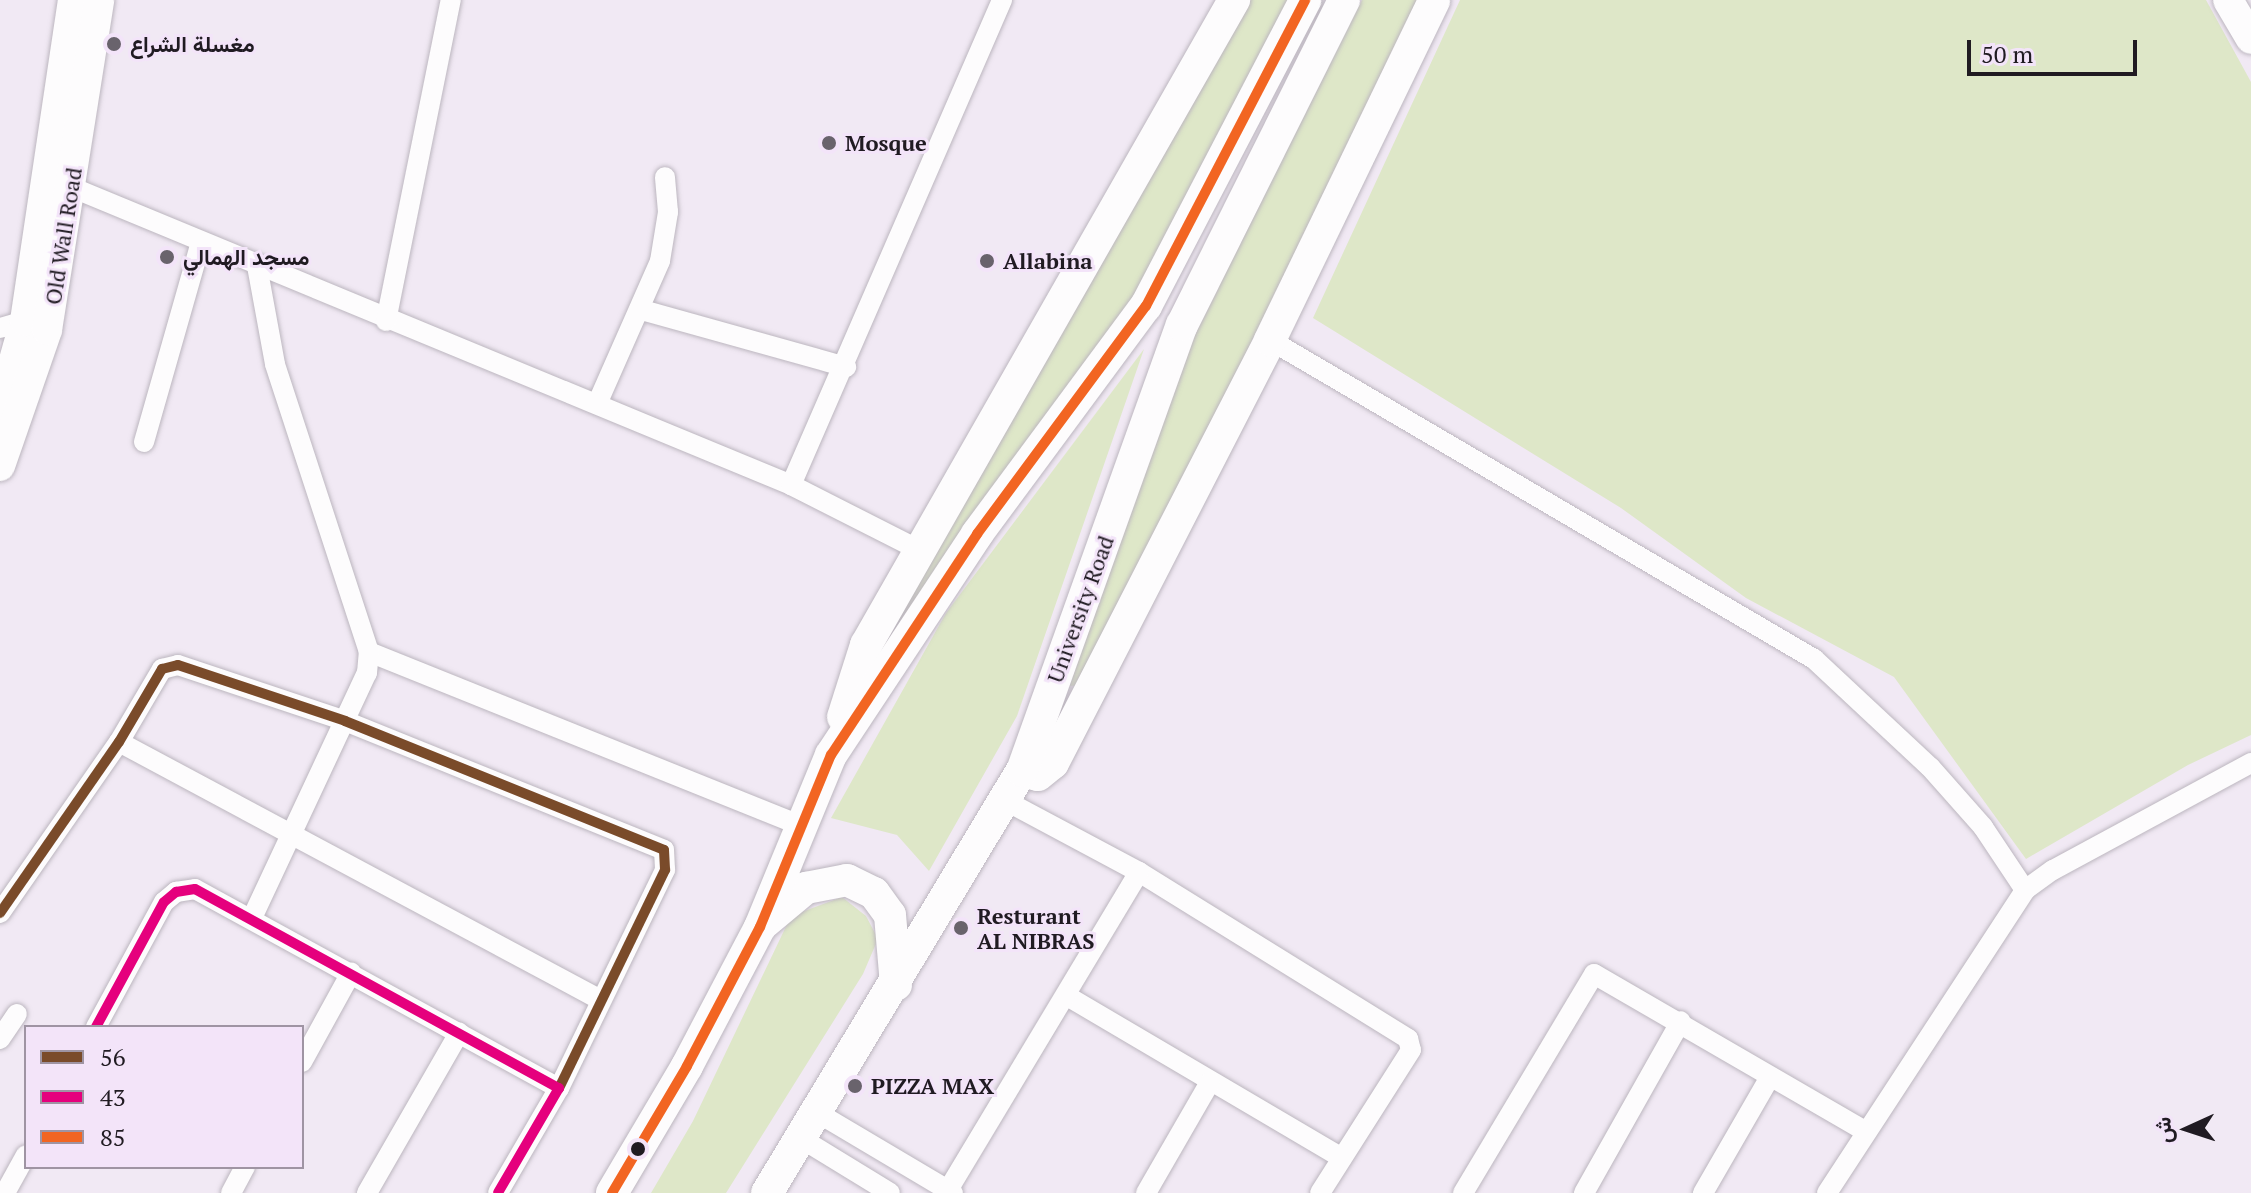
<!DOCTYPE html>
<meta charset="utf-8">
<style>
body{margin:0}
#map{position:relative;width:2251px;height:1193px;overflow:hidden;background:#f1e9f4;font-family:"PT Serif",Vazirmatn,serif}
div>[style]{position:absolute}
.green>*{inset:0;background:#dee7c8}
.roads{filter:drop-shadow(0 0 2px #bcb6bf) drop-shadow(0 0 2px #bcb6bf)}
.minor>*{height:20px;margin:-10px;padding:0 10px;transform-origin:10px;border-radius:10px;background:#fdfcfd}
.primary>*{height:30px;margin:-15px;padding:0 15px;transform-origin:15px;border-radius:15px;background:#fdfcfd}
.trunk>*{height:32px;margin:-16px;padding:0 16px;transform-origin:16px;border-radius:16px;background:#fdfcfd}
.bus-1>*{height:10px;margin:-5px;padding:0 5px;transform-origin:5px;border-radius:5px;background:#7a4b2a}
.bus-2>*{height:10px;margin:-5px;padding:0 5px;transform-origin:5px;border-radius:5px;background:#e5007d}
.bus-3>*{height:10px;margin:-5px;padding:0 5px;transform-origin:5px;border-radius:5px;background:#f26522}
.dots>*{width:22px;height:22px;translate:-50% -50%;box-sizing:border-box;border:4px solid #f3e4f9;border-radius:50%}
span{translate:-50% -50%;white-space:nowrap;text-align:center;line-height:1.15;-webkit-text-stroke:6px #f3e4f9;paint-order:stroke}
.poi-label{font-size:22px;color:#201b22;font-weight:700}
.left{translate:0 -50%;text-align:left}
.street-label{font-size:22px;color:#201b22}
.legend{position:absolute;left:24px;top:1025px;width:280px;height:144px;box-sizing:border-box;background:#f3e4f9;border:2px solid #9f94a3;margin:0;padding:10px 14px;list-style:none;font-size:24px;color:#201b22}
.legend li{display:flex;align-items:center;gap:16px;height:40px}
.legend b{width:40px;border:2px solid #9f94a3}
.north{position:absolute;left:2147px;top:1089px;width:80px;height:80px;-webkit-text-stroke:6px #f3e4f9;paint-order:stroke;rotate:267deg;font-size:22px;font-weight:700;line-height:32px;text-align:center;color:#201b22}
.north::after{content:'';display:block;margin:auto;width:28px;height:36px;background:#201b22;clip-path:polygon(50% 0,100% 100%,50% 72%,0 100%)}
.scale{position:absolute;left:1967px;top:40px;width:170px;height:36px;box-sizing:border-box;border:4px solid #201b22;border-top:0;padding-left:10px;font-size:24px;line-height:28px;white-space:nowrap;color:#201b22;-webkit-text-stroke:6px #f3e4f9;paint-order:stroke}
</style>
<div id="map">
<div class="green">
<i style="clip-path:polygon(1249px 0,1288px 0,1144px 288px,889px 636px)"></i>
<i style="clip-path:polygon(1362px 0,1420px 0,1083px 685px,1069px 686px,1196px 317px)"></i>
<i style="clip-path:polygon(1460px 0,2206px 0,2251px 82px,2251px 735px,2188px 765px,2026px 859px,1894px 677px,1746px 598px,1621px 508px,1313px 318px)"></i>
<i style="clip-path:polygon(1144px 349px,1017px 716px,929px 871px,897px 835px,831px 818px,946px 613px)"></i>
<i style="clip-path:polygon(842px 897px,866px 916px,878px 939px,863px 974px,726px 1193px,651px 1193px,693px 1121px,791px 916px)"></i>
</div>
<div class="roads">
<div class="minor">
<i style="left:71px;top:187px;width:779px;rotate:22.48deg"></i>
<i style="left:791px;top:485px;width:144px;rotate:26.9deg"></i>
<i style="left:642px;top:310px;width:212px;rotate:15.6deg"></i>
<i style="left:386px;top:321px;width:328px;rotate:-78.6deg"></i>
<i style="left:0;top:328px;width:26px;rotate:-16deg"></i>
<i style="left:1270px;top:340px;width:631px;rotate:30.39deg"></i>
<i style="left:1814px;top:659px;width:158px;rotate:43deg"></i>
<i style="left:1930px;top:767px;width:80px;rotate:48.5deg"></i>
<i style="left:1983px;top:827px;width:76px;rotate:56.3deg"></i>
<i style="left:597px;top:404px;width:156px;rotate:-66.2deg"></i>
<i style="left:660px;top:261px;width:50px;rotate:-80.7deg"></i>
<i style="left:668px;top:212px;width:35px;rotate:-95deg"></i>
<i style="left:144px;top:442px;width:208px;rotate:-74.1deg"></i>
<i style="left:791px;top:485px;width:529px;rotate:-66.49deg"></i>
<i style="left:369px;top:652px;width:466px;rotate:21.9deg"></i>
<i style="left:119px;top:742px;width:544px;rotate:28.17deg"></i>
<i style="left:1006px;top:801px;width:151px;rotate:28.1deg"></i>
<i style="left:1139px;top:872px;width:317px;rotate:31.8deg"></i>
<i style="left:1408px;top:1039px;width:11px;rotate:75deg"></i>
<i style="left:1411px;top:1050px;width:169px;rotate:122.5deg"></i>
<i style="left:0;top:913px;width:208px;rotate:-55.2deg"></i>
<i style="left:119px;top:742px;width:85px;rotate:-59.5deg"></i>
<i style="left:162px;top:669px;width:16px;rotate:-14deg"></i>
<i style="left:178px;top:665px;width:176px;rotate:18.5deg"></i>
<i style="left:345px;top:721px;width:344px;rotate:22deg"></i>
<i style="left:664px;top:850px;width:20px;rotate:87deg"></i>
<i style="left:665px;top:870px;width:242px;rotate:115.9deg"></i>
<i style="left:252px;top:918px;width:271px;rotate:-64.9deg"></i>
<i style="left:367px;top:673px;width:21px;rotate:-85deg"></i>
<i style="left:369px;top:652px;width:303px;rotate:-108.1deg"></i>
<i style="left:275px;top:364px;width:100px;rotate:-100.4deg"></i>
<i style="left:1067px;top:996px;width:319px;rotate:30.5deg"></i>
<i style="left:96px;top:1027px;width:142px;rotate:-61.5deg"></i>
<i style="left:164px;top:902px;width:16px;rotate:-40deg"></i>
<i style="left:176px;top:892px;width:19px;rotate:-9deg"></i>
<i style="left:195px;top:889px;width:415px;rotate:28.7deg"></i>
<i style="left:559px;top:1088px;width:121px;rotate:120.2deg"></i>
<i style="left:0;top:1039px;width:30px;rotate:-56deg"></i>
<i style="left:302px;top:1062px;width:102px;rotate:-61.2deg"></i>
<i style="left:818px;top:1113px;width:157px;rotate:30.7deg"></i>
<i style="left:802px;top:1139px;width:103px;rotate:31.5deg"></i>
<i style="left:948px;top:1190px;width:371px;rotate:-59deg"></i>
<i style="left:5px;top:1193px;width:43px;rotate:-61.1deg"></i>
<i style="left:231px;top:1193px;width:30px;rotate:-62deg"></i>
<i style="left:367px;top:1193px;width:185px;rotate:-60.1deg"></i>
<i style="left:1146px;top:1193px;width:128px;rotate:-60deg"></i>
<i style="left:1463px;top:1193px;width:255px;rotate:-59.1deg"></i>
<i style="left:1594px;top:974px;width:311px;rotate:30.1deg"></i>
<i style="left:1584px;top:1193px;width:197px;rotate:-60.6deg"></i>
<i style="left:1703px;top:1193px;width:134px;rotate:-60deg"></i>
<i style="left:1827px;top:1193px;width:362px;rotate:-56.8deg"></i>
<i style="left:2025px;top:890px;width:34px;rotate:-36deg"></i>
<i style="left:2053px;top:870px;width:225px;rotate:-28.4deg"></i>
</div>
<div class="primary">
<i style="left:2228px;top:0;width:45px;rotate:59.5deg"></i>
<i style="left:0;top:410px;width:92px;rotate:-74.3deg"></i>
<i style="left:25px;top:321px;width:325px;rotate:-81.5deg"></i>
<i style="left:0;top:466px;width:144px;rotate:-70.9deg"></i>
<i style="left:47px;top:330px;width:334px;rotate:-81deg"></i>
</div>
<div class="trunk">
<i style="left:843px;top:717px;width:76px;rotate:-72.3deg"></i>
<i style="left:866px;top:645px;width:743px;rotate:-60.29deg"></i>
<i style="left:1022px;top:771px;width:16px;rotate:14deg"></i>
<i style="left:1038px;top:775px;width:19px;rotate:-39deg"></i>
<i style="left:1053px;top:763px;width:475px;rotate:-62.8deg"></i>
<i style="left:1270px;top:340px;width:377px;rotate:-64.2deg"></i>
<i style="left:764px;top:923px;width:55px;rotate:-39.8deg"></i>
<i style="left:806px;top:888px;width:42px;rotate:-11deg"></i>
<i style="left:847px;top:880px;width:30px;rotate:26deg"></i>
<i style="left:874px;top:893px;width:27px;rotate:54deg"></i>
<i style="left:890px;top:915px;width:70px;rotate:85.1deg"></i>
<i style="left:612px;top:1193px;width:147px;rotate:-59.4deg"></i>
<i style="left:687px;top:1066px;width:157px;rotate:-62.3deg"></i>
<i style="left:760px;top:927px;width:186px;rotate:-67.6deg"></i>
<i style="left:831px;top:755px;width:265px;rotate:-56.5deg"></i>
<i style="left:977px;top:534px;width:284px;rotate:-53.5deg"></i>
<i style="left:1146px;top:306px;width:345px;rotate:-62.5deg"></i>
<i style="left:767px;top:1193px;width:493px;rotate:-58.9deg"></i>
<i style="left:1022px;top:771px;width:474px;rotate:-70.3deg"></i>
<i style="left:1182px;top:325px;width:363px;rotate:-63.5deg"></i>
</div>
</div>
<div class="bus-1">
<i style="left:0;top:913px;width:208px;rotate:-55.2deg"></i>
<i style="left:119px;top:742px;width:85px;rotate:-59.5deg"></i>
<i style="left:162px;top:669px;width:16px;rotate:-14deg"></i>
<i style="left:178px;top:665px;width:176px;rotate:18.5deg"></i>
<i style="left:345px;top:721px;width:344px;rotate:22deg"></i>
<i style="left:664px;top:850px;width:20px;rotate:87deg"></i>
<i style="left:665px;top:870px;width:242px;rotate:115.9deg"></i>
</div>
<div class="bus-2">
<i style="left:96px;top:1027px;width:142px;rotate:-61.5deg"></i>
<i style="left:164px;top:902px;width:16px;rotate:-40deg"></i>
<i style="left:176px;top:892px;width:19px;rotate:-9deg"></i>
<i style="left:195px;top:889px;width:415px;rotate:28.7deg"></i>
<i style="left:559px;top:1088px;width:121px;rotate:120.2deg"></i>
</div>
<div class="bus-3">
<i style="left:612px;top:1193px;width:147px;rotate:-59.4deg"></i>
<i style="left:687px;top:1066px;width:157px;rotate:-62.3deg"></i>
<i style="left:760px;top:927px;width:186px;rotate:-67.6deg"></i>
<i style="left:831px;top:755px;width:265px;rotate:-56.5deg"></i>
<i style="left:977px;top:534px;width:284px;rotate:-53.5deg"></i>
<i style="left:1146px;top:306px;width:345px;rotate:-62.5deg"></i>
</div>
<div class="dots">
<i style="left:114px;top:44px;background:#69636c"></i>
<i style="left:829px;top:143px;background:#69636c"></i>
<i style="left:167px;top:257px;background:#69636c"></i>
<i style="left:987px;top:261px;background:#69636c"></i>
<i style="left:961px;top:928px;background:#69636c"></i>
<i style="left:855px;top:1086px;background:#69636c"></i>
<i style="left:638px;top:1149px;background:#201b22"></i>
</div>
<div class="poi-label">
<span class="left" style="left:130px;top:44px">مغسلة الشراع</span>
<span class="left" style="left:845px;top:143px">Mosque</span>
<span class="left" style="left:183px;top:257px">مسجد الهمالي</span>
<span class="left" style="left:1003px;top:261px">Allabina</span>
<span class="left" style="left:977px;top:928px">Resturant<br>AL NIBRAS</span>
<span class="left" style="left:871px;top:1086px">PIZZA MAX</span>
</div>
<div class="street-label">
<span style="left:63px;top:236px;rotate:-81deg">Old Wall Road</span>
<span style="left:1080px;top:609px;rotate:-70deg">University Road</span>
</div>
<ul class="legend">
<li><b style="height:10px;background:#7a4b2a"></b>56</li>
<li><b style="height:10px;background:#e5007d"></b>43</li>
<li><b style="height:10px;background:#f26522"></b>85</li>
</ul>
<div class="north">ش</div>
<div class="scale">50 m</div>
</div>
